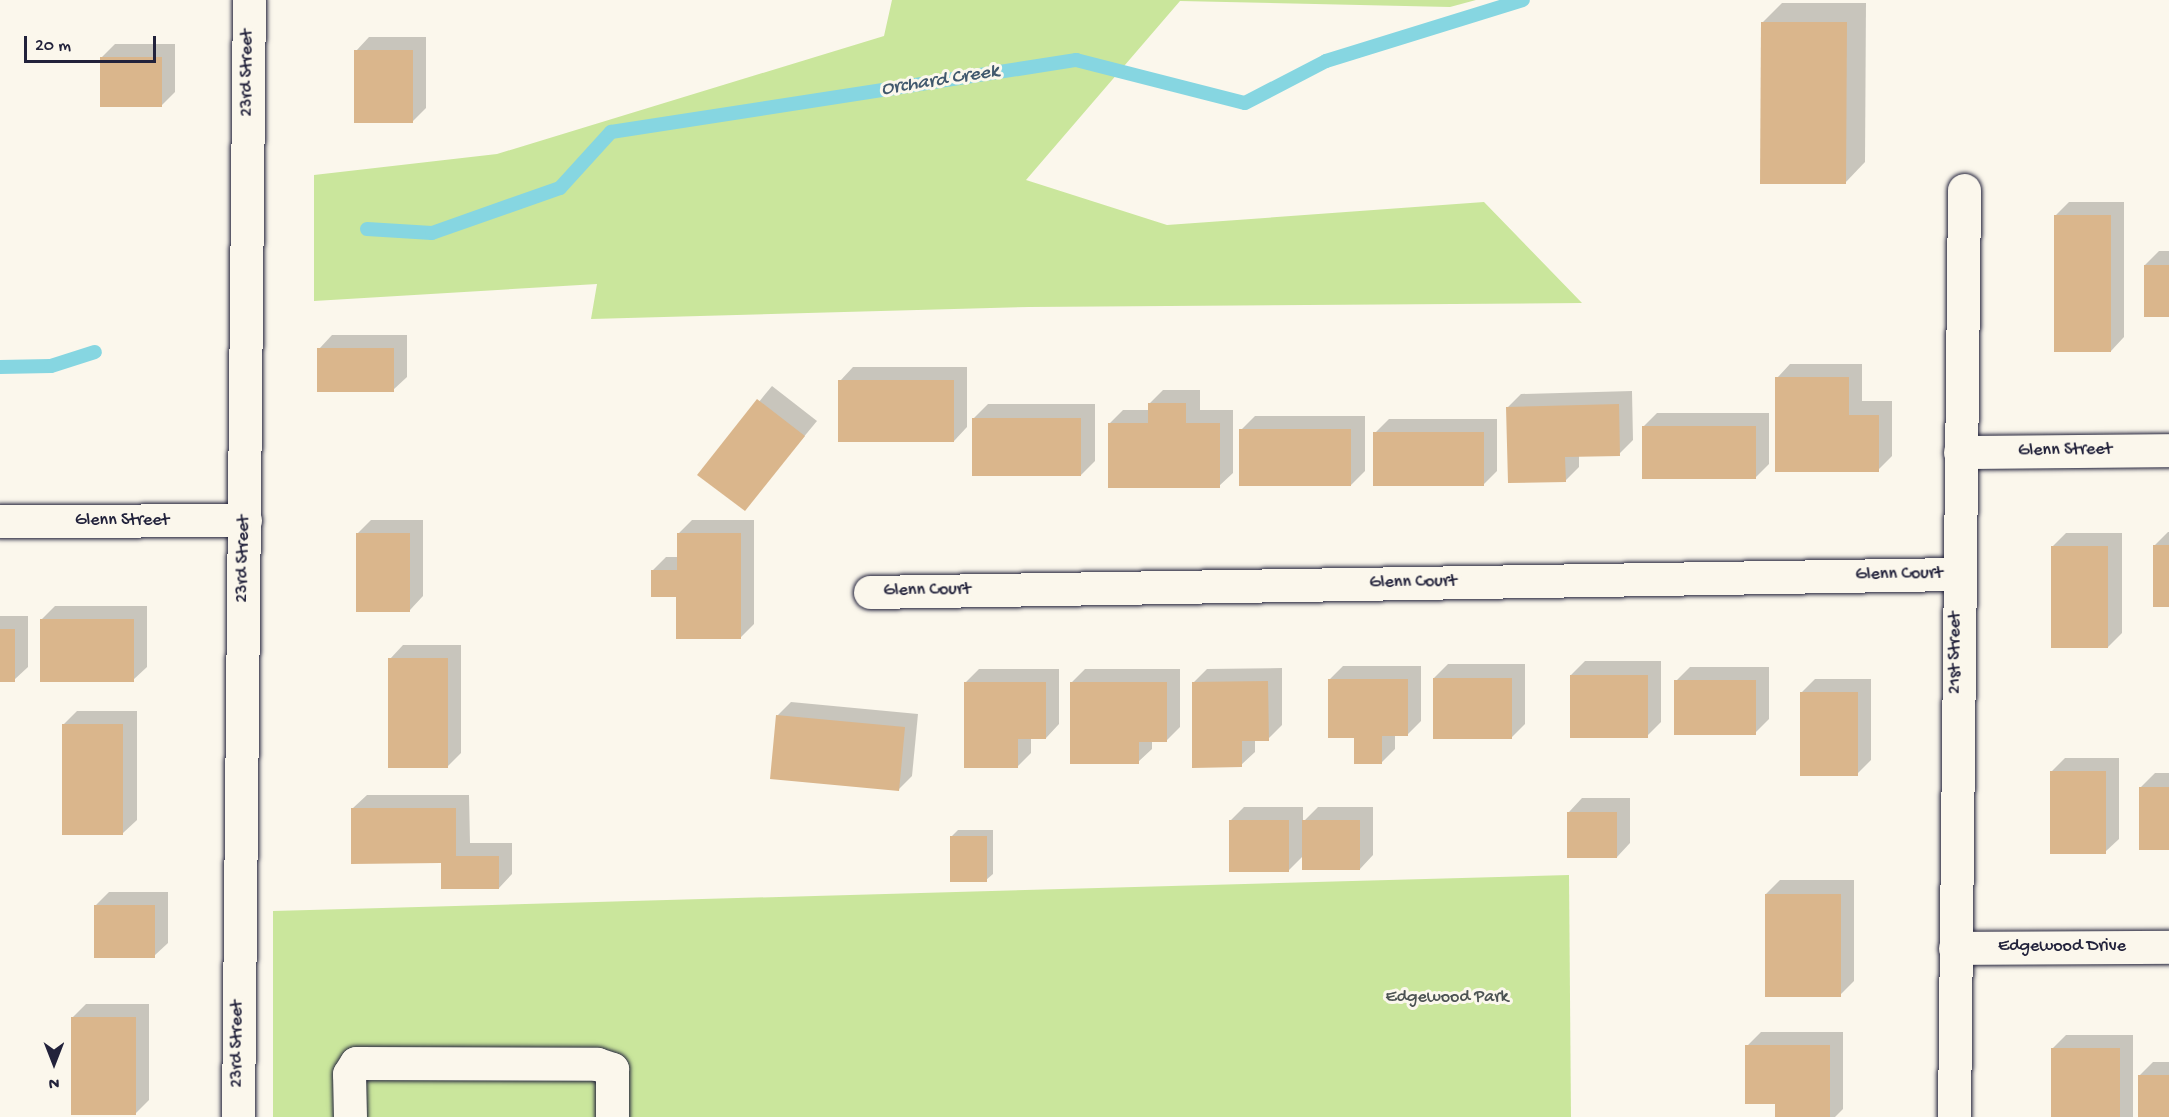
<!DOCTYPE html>
<style>
body{margin:0}
#map{position:relative;width:2169px;height:1117px;overflow:hidden;background:#fbf7ec;font-family:"Gochi Hand",sans-serif}
div>[style]{position:absolute}
.green>*{inset:0;background:#cae69c}
.shadow>*{inset:0;background:#0003}
.stream>*{height:14px;margin:-7px;padding:0 7px;transform-origin:7px;border-radius:7px;background:#86d6e1}
.building>*{inset:0;background:#dab68c}
.roads{filter:drop-shadow(0 0 2px #22223b) drop-shadow(0 0 2px #22223b)}
.minor>*{height:33px;margin:-16.5px;padding:0 16.5px;transform-origin:16.5px;border-radius:16.5px;background:#fbf7ec}
span{translate:-50% -50%;white-space:nowrap;text-align:center;line-height:1.15;-webkit-text-stroke:6px #fbf7ec;paint-order:stroke}
.street-label{font-size:18px;color:#22223b}
.park-label{font-size:18px;color:#4c5353}
.water-label{font-size:20px;color:#40586d;font-style:italic}
.north{position:absolute;left:24px;top:1033px;width:60px;height:60px;-webkit-text-stroke:4px #fbf7ec;paint-order:stroke;rotate:180deg;font-size:16px;font-weight:700;line-height:24px;text-align:center;color:#22223b}
.north::after{content:'';display:block;margin:auto;width:21px;height:27px;background:#22223b;clip-path:polygon(50% 0,100% 100%,50% 72%,0 100%)}
.scale{position:absolute;left:24px;top:36px;width:132px;height:27px;box-sizing:border-box;border:3px solid #22223b;border-top:0;padding-left:8px;font-size:18px;line-height:21px;white-space:nowrap;color:#22223b;-webkit-text-stroke:4px #fbf7ec;paint-order:stroke}
</style>
<div id="map">
<div class="green">
<i style="clip-path:polygon(892px 0,1476px 0,1450px 7px,1180px 1px,1026px 180px,1167px 225px,1484px 202px,1582px 303px,1029px 307px,591px 319px,597px 284px,314px 301px,314px 175px,497px 154px,884px 36px)"></i>
<i style="clip-path:polygon(1569px 875px,1571px 1117px,273px 1117px,273px 911px)"></i>
</div>
<div class="shadow">
<i style="clip-path:polygon(1782px 3px,1866px 3px,1865px 162px,1845px 183px,1762px 23px)"></i>
<i style="clip-path:polygon(369px 37px,426px 37px,426px 108px,412px 122px,356px 51px)"></i>
<i style="clip-path:polygon(115px 44px,175px 44px,175px 92px,161px 106px,101px 58px)"></i>
<i style="clip-path:polygon(2069px 202px,2124px 202px,2124px 337px,2111px 351px,2056px 215px)"></i>
<i style="clip-path:polygon(2159px 251px,2169px 251px,2169px 316px,2145px 265px)"></i>
<i style="clip-path:polygon(332px 335px,407px 335px,407px 377px,393px 390px,319px 349px)"></i>
<i style="clip-path:polygon(1790px 364px,1862px 364px,1862px 401px,1892px 401px,1892px 456px,1878px 470px,1777px 378px)"></i>
<i style="clip-path:polygon(853px 367px,967px 367px,967px 427px,954px 441px,840px 381px)"></i>
<i style="clip-path:polygon(772px 386px,817px 421px,744px 509px,699px 474px)"></i>
<i style="clip-path:polygon(1163px 390px,1200px 390px,1200px 410px,1233px 410px,1233px 473px,1219px 486px,1109px 424px,1123px 410px,1149px 410px,1149px 404px)"></i>
<i style="clip-path:polygon(1632px 391px,1633px 440px,1619px 454px,1579px 455px,1579px 467px,1565px 481px,1507px 408px,1521px 394px)"></i>
<i style="clip-path:polygon(988px 404px,1095px 404px,1095px 461px,1081px 475px,974px 418px)"></i>
<i style="clip-path:polygon(1657px 413px,1769px 413px,1769px 464px,1755px 478px,1643px 427px)"></i>
<i style="clip-path:polygon(1255px 416px,1365px 416px,1365px 471px,1351px 485px,1241px 430px)"></i>
<i style="clip-path:polygon(1389px 419px,1497px 419px,1497px 471px,1483px 485px,1375px 433px)"></i>
<i style="clip-path:polygon(371px 520px,423px 520px,423px 596px,410px 610px,357px 534px)"></i>
<i style="clip-path:polygon(692px 520px,754px 520px,754px 624px,740px 638px,677px 595px,652px 571px,666px 557px,678px 557px,678px 534px)"></i>
<i style="clip-path:polygon(2168px 532px,2169px 532px,2169px 606px,2154px 546px)"></i>
<i style="clip-path:polygon(2066px 533px,2122px 533px,2122px 633px,2108px 647px,2052px 547px)"></i>
<i style="clip-path:polygon(55px 606px,147px 606px,147px 667px,133px 680px,41px 620px)"></i>
<i style="clip-path:polygon(0 616px,28px 616px,28px 667px,14px 680px,0 680px)"></i>
<i style="clip-path:polygon(403px 645px,461px 645px,461px 753px,447px 767px,390px 659px)"></i>
<i style="clip-path:polygon(1585px 661px,1661px 661px,1661px 722px,1647px 736px,1571px 675px)"></i>
<i style="clip-path:polygon(1448px 664px,1525px 664px,1525px 724px,1511px 738px,1434px 678px)"></i>
<i style="clip-path:polygon(1343px 666px,1421px 666px,1421px 721px,1407px 735px,1395px 735px,1395px 749px,1382px 762px,1356px 736px,1329px 680px)"></i>
<i style="clip-path:polygon(1690px 667px,1769px 667px,1769px 719px,1755px 733px,1676px 681px)"></i>
<i style="clip-path:polygon(1282px 668px,1282px 725px,1268px 739px,1255px 739px,1255px 752px,1241px 765px,1193px 683px,1207px 669px)"></i>
<i style="clip-path:polygon(979px 669px,1059px 669px,1059px 724px,1046px 738px,1031px 738px,1031px 753px,1017px 767px,965px 683px)"></i>
<i style="clip-path:polygon(1085px 669px,1180px 669px,1180px 727px,1167px 740px,1152px 740px,1152px 749px,1138px 762px,1071px 683px)"></i>
<i style="clip-path:polygon(1815px 679px,1871px 679px,1871px 760px,1857px 774px,1801px 693px)"></i>
<i style="clip-path:polygon(791px 702px,918px 714px,912px 776px,899px 789px,777px 716px)"></i>
<i style="clip-path:polygon(77px 711px,137px 711px,137px 820px,123px 833px,63px 725px)"></i>
<i style="clip-path:polygon(2065px 758px,2119px 758px,2119px 839px,2105px 852px,2051px 772px)"></i>
<i style="clip-path:polygon(2155px 773px,2169px 773px,2169px 848px,2141px 787px)"></i>
<i style="clip-path:polygon(367px 795px,469px 795px,470px 843px,512px 843px,512px 874px,499px 888px,442px 861px,353px 808px)"></i>
<i style="clip-path:polygon(1582px 798px,1630px 798px,1630px 843px,1617px 857px,1569px 812px)"></i>
<i style="clip-path:polygon(1244px 807px,1303px 807px,1303px 822px,1318px 807px,1373px 807px,1373px 855px,1360px 869px,1304px 855px,1289px 870px,1230px 821px)"></i>
<i style="clip-path:polygon(958px 830px,993px 830px,993px 874px,986px 880px,951px 837px)"></i>
<i style="clip-path:polygon(1780px 880px,1854px 880px,1854px 981px,1840px 995px,1766px 894px)"></i>
<i style="clip-path:polygon(109px 892px,168px 892px,168px 943px,154px 956px,95px 906px)"></i>
<i style="clip-path:polygon(86px 1004px,149px 1004px,149px 1100px,135px 1114px,72px 1018px)"></i>
<i style="clip-path:polygon(1761px 1032px,1843px 1032px,1843px 1109px,1835px 1117px,1777px 1117px,1777px 1102px,1747px 1046px)"></i>
<i style="clip-path:polygon(2066px 1035px,2133px 1035px,2133px 1117px,2052px 1117px,2052px 1049px)"></i>
<i style="clip-path:polygon(2153px 1062px,2169px 1062px,2169px 1117px,2139px 1117px,2139px 1076px)"></i>
</div>
<div class="stream">
<i style="left:367px;top:229px;width:65px;rotate:3.5deg"></i>
<i style="left:432px;top:233px;width:136px;rotate:-19.4deg"></i>
<i style="left:560px;top:188px;width:76px;rotate:-47.7deg"></i>
<i style="left:611px;top:132px;width:471px;rotate:-8.8deg"></i>
<i style="left:1076px;top:60px;width:174px;rotate:14.3deg"></i>
<i style="left:1245px;top:103px;width:91px;rotate:-27.4deg"></i>
<i style="left:1326px;top:61px;width:206px;rotate:-17.2deg"></i>
<i style="left:0;top:367px;width:51px;rotate:-1.1deg"></i>
<i style="left:51px;top:366px;width:46px;rotate:-17.7deg"></i>
</div>
<div class="building">
<i style="clip-path:polygon(1761px 22px,1847px 22px,1846px 184px,1760px 184px)"></i>
<i style="clip-path:polygon(354px 50px,413px 50px,413px 123px,354px 123px)"></i>
<i style="clip-path:polygon(100px 57px,162px 57px,162px 107px,100px 107px)"></i>
<i style="clip-path:polygon(2054px 215px,2111px 215px,2111px 352px,2054px 352px)"></i>
<i style="clip-path:polygon(2144px 265px,2169px 265px,2169px 317px,2144px 317px)"></i>
<i style="clip-path:polygon(317px 348px,394px 348px,394px 392px,317px 392px)"></i>
<i style="clip-path:polygon(1775px 377px,1849px 377px,1849px 415px,1879px 415px,1879px 472px,1775px 472px)"></i>
<i style="clip-path:polygon(838px 380px,954px 380px,954px 442px,838px 442px)"></i>
<i style="clip-path:polygon(757px 399px,805px 436px,745px 511px,697px 475px)"></i>
<i style="clip-path:polygon(1148px 403px,1186px 403px,1186px 423px,1220px 423px,1220px 488px,1108px 488px,1108px 423px,1148px 423px)"></i>
<i style="clip-path:polygon(1619px 404px,1620px 456px,1565px 457px,1566px 482px,1508px 483px,1506px 407px)"></i>
<i style="clip-path:polygon(972px 418px,1081px 418px,1081px 476px,972px 476px)"></i>
<i style="clip-path:polygon(1642px 426px,1756px 426px,1756px 479px,1642px 479px)"></i>
<i style="clip-path:polygon(1239px 429px,1351px 429px,1351px 486px,1239px 486px)"></i>
<i style="clip-path:polygon(1373px 432px,1484px 432px,1484px 486px,1373px 486px)"></i>
<i style="clip-path:polygon(356px 533px,410px 533px,410px 612px,356px 612px)"></i>
<i style="clip-path:polygon(677px 533px,741px 533px,741px 639px,676px 639px,676px 597px,651px 597px,651px 570px,677px 570px)"></i>
<i style="clip-path:polygon(2153px 545px,2169px 545px,2169px 607px,2153px 607px)"></i>
<i style="clip-path:polygon(2051px 546px,2108px 546px,2108px 648px,2051px 648px)"></i>
<i style="clip-path:polygon(40px 619px,134px 619px,134px 682px,40px 682px)"></i>
<i style="clip-path:polygon(0 629px,15px 629px,15px 682px,0 682px)"></i>
<i style="clip-path:polygon(388px 658px,448px 658px,448px 768px,388px 768px)"></i>
<i style="clip-path:polygon(1570px 675px,1648px 675px,1648px 738px,1570px 738px)"></i>
<i style="clip-path:polygon(1433px 678px,1512px 678px,1512px 739px,1433px 739px)"></i>
<i style="clip-path:polygon(1328px 679px,1408px 679px,1408px 736px,1382px 736px,1382px 764px,1354px 764px,1354px 738px,1328px 738px)"></i>
<i style="clip-path:polygon(1674px 680px,1756px 680px,1756px 735px,1674px 735px)"></i>
<i style="clip-path:polygon(1268px 681px,1269px 741px,1242px 741px,1242px 767px,1192px 768px,1192px 682px)"></i>
<i style="clip-path:polygon(964px 682px,1046px 682px,1046px 739px,1018px 739px,1018px 768px,964px 768px)"></i>
<i style="clip-path:polygon(1070px 682px,1167px 682px,1167px 742px,1139px 742px,1139px 764px,1070px 764px)"></i>
<i style="clip-path:polygon(1800px 692px,1858px 692px,1858px 776px,1800px 776px)"></i>
<i style="clip-path:polygon(776px 715px,905px 727px,899px 791px,770px 779px)"></i>
<i style="clip-path:polygon(62px 724px,123px 724px,123px 835px,62px 835px)"></i>
<i style="clip-path:polygon(2050px 771px,2106px 771px,2106px 854px,2050px 854px)"></i>
<i style="clip-path:polygon(2139px 787px,2169px 787px,2169px 850px,2139px 850px)"></i>
<i style="clip-path:polygon(351px 808px,456px 808px,456px 856px,499px 856px,499px 889px,441px 889px,441px 863px,351px 864px)"></i>
<i style="clip-path:polygon(1567px 812px,1617px 812px,1617px 858px,1567px 858px)"></i>
<i style="clip-path:polygon(1229px 820px,1289px 820px,1289px 872px,1229px 872px)"></i>
<i style="clip-path:polygon(1302px 820px,1360px 820px,1360px 870px,1302px 870px)"></i>
<i style="clip-path:polygon(950px 836px,987px 836px,987px 882px,950px 882px)"></i>
<i style="clip-path:polygon(1765px 894px,1841px 894px,1841px 997px,1765px 997px)"></i>
<i style="clip-path:polygon(94px 905px,155px 905px,155px 958px,94px 958px)"></i>
<i style="clip-path:polygon(71px 1017px,136px 1017px,136px 1115px,71px 1115px)"></i>
<i style="clip-path:polygon(1745px 1045px,1830px 1045px,1830px 1117px,1775px 1117px,1775px 1104px,1745px 1104px)"></i>
<i style="clip-path:polygon(2051px 1048px,2120px 1048px,2120px 1117px,2051px 1117px)"></i>
<i style="clip-path:polygon(2138px 1075px,2169px 1075px,2169px 1117px,2138px 1117px)"></i>
</div>
<div class="roads">
<div class="minor">
<i style="left:1960px;top:452px;width:209px;rotate:-0.5deg"></i>
<i style="left:0;top:521px;width:245px;rotate:-0.2deg"></i>
<i style="left:870px;top:592px;width:1087px;rotate:-0.95deg"></i>
<i style="left:1955px;top:948px;width:214px;rotate:-0.3deg"></i>
<i style="left:238px;top:1117px;width:1117px;rotate:-89.44deg"></i>
<i style="left:350px;top:1117px;width:43px;rotate:-91.3deg"></i>
<i style="left:349px;top:1074px;width:13px;rotate:-58deg"></i>
<i style="left:356px;top:1063px;width:241px;rotate:0.2deg"></i>
<i style="left:597px;top:1064px;width:16px;rotate:18deg"></i>
<i style="left:612px;top:1069px;width:48px;rotate:90deg"></i>
<i style="left:1954px;top:1117px;width:927px;rotate:-89.38deg"></i>
</div>
</div>
<div class="street-label">
<span style="left:248px;top:73px;rotate:-90deg">23rd Street</span>
<span style="left:2065px;top:451px;rotate:-1deg">Glenn Street</span>
<span style="left:122px;top:521px">Glenn Street</span>
<span style="left:244px;top:559px;rotate:-89deg">23rd Street</span>
<span style="left:1899px;top:575px;rotate:-1deg">Glenn Court</span>
<span style="left:1413px;top:583px;rotate:-1deg">Glenn Court</span>
<span style="left:927px;top:591px;rotate:-1deg">Glenn Court</span>
<span style="left:1956px;top:653px;rotate:-90deg">21st Street</span>
<span style="left:2062px;top:947px">Edgewood Drive</span>
<span style="left:238px;top:1044px;rotate:-90deg">23rd Street</span>
</div>
<div class="park-label">
<span style="left:1447px;top:998px">Edgewood Park</span>
</div>
<div class="water-label">
<span style="left:940px;top:81px;rotate:-9deg">Orchard Creek</span>
</div>
<div class="north">N</div>
<div class="scale">20 m</div>
</div>
